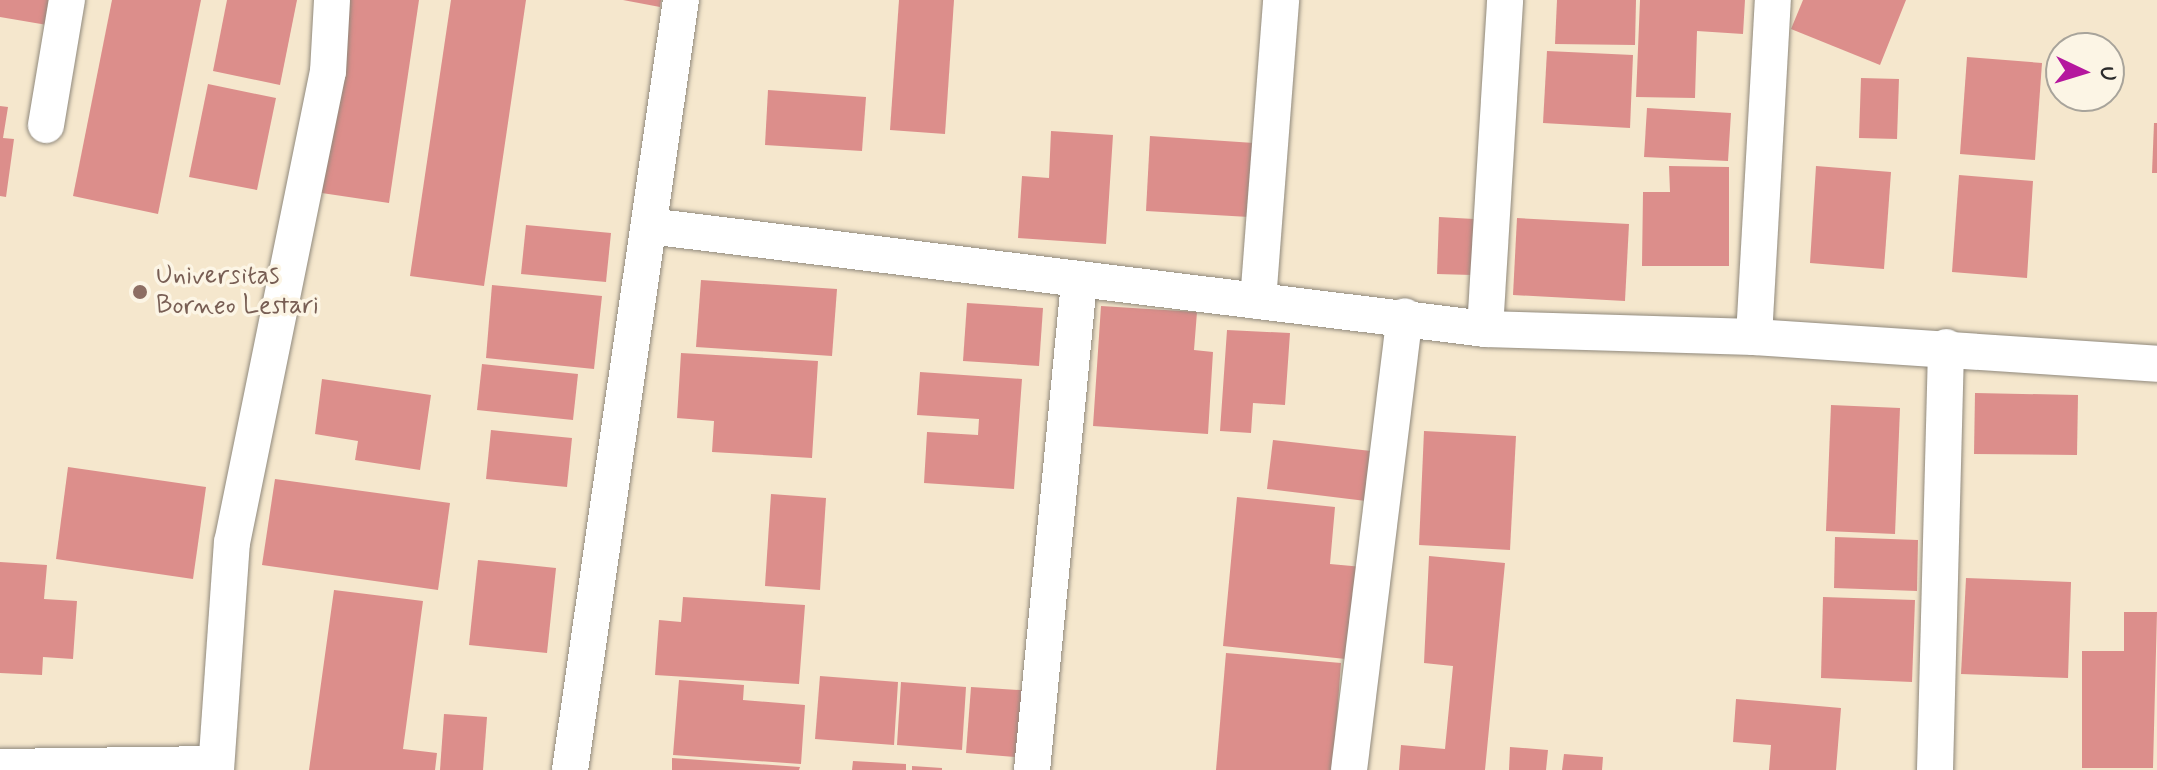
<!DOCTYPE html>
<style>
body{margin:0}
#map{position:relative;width:2157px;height:770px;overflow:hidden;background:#f5e7cd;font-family:Mynerve,sans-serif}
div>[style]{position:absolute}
.building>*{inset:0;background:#dc8e8b}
.roads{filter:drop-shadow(0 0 2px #90897c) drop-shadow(0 0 2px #90897c)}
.minor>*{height:36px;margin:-18px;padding:0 18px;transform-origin:18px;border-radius:18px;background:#fff}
.dots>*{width:22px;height:22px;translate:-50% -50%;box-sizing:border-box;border:4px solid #fcf5e5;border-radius:50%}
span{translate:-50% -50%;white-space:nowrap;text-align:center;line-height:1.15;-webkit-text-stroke:7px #fcf5e5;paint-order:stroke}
.education-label{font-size:26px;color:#785e54}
.left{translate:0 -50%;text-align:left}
.north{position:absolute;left:2045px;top:32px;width:80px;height:80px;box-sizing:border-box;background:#fcf5e5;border:2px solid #a8a49b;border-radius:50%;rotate:94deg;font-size:22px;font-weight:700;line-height:32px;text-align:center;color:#2b2b2b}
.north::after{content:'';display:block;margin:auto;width:28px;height:36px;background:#b5179e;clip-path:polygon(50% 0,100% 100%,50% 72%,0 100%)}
</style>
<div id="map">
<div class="building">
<i style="clip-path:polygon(0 0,58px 0,53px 26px,0 17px)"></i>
<i style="clip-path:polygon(112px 0,201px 0,158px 214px,73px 196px)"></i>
<i style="clip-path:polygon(227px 0,297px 0,280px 85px,213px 71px)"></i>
<i style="clip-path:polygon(342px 0,419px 0,389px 203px,315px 192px)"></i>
<i style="clip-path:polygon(451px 0,526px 0,484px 286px,410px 276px)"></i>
<i style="clip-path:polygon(623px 0,661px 0,660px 7px)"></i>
<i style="clip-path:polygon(899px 0,954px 0,945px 134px,890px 130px)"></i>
<i style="clip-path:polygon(1557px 0,1636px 0,1635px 45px,1555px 44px)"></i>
<i style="clip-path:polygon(1640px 0,1745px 0,1743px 34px,1697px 31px,1695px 98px,1636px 97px)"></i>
<i style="clip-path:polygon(1803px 0,1906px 0,1880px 65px,1791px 29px)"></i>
<i style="clip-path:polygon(1547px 51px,1633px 55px,1630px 128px,1543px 123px)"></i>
<i style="clip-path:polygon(1967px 57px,2042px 63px,2035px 160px,1960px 154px)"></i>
<i style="clip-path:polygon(1861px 78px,1899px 79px,1897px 139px,1859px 138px)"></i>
<i style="clip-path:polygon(208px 84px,276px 98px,257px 190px,189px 177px)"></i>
<i style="clip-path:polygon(768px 90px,866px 97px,862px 151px,765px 145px)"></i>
<i style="clip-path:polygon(0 106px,8px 107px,3px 138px,14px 139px,6px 197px,0 196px)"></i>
<i style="clip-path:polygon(1647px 108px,1731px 113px,1728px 161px,1644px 157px)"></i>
<i style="clip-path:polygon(2154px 123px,2157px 123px,2157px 173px,2152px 173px)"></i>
<i style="clip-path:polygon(1051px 131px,1113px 135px,1106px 244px,1018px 238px,1022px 176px,1049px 178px)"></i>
<i style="clip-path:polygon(1150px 136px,1254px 143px,1249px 217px,1146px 211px)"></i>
<i style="clip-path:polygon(1669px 166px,1729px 167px,1729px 266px,1642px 266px,1643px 192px,1670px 192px)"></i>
<i style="clip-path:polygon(1816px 166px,1891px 172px,1884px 269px,1810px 263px)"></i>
<i style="clip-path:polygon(1959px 175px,2033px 181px,2027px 278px,1952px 272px)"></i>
<i style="clip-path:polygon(1439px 217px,1474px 219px,1472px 275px,1437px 274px)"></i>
<i style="clip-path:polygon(1517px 218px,1629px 224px,1625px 301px,1513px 295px)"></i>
<i style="clip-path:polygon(526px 225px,611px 233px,606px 282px,521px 274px)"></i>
<i style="clip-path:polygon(701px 280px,837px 289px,832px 356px,696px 347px)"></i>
<i style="clip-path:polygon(492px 285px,602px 296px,594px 369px,486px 358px)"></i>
<i style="clip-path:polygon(967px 303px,1043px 308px,1039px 366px,963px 361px)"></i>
<i style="clip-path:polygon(1101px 306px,1197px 312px,1194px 350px,1213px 352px,1208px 434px,1093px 426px)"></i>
<i style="clip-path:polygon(1227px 330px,1290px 333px,1285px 405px,1253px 403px,1251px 433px,1220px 431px)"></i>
<i style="clip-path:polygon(681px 353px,818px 361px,812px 458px,712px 452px,714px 421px,677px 418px)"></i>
<i style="clip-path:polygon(482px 364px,578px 374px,573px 420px,477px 410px)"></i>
<i style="clip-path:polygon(920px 372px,1022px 379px,1014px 489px,924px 483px,927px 432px,978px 435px,979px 419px,917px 415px)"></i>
<i style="clip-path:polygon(322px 379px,431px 395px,420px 470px,355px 460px,358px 441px,315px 434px)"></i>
<i style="clip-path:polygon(1975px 393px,2078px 395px,2077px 455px,1974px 454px)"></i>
<i style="clip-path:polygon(1831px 405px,1900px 408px,1895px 534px,1826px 531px)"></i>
<i style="clip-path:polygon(491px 430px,572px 438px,567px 487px,486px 479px)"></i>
<i style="clip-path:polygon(1424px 431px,1516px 436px,1510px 550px,1419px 545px)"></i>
<i style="clip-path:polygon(1273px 440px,1380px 452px,1374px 502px,1267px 489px)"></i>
<i style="clip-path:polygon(68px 467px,206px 487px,193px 579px,56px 559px)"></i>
<i style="clip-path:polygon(275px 479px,450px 503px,438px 590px,262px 565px)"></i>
<i style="clip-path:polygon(771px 494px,826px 498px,820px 590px,765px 586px)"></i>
<i style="clip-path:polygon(1237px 497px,1335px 507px,1330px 564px,1363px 567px,1355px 660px,1223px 646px)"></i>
<i style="clip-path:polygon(1835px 537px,1918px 540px,1917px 591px,1834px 588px)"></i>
<i style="clip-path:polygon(1429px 556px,1505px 563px,1485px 770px,1399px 770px,1401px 745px,1445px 749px,1453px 666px,1424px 663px)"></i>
<i style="clip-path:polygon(478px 560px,556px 568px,547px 653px,469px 645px)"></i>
<i style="clip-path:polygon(0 562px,47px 565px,44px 599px,77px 601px,73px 659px,43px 657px,42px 675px,0 673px)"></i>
<i style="clip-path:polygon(1966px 578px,2071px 582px,2068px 678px,1961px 674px)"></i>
<i style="clip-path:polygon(334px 590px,423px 601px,403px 749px,437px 753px,435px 770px,309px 770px)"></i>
<i style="clip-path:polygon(683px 597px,805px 605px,799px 684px,655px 675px,659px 620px,681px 622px)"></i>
<i style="clip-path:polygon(1823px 597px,1915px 600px,1912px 682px,1821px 678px)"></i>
<i style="clip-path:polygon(2124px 612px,2157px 612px,2153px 768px,2082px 768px,2082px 651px,2124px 651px)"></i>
<i style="clip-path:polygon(1226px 653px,1341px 663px,1333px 770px,1216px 770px)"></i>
<i style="clip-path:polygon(820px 676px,898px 682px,894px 745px,815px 739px)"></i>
<i style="clip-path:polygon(679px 680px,744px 685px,743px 700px,805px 705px,801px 764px,673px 755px)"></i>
<i style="clip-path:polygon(901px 682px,966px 687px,962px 750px,897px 745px)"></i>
<i style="clip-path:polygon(971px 687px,1034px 691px,1029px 758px,966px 753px)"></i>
<i style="clip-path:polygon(1736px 699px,1841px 708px,1836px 770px,1769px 770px,1771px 745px,1733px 742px)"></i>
<i style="clip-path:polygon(444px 714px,487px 717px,483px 770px,440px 770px)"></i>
<i style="clip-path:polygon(1510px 747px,1548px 750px,1546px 770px,1509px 770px)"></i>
<i style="clip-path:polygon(1564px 754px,1603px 757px,1602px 770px,1562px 770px)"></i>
<i style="clip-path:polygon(672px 758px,800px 767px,799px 770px,672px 770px)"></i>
<i style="clip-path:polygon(853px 761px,906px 764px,906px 770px,852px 770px)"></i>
<i style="clip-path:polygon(912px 766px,942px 768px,942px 770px,912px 770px)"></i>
</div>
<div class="roads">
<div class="minor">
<i style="left:46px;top:125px;width:127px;rotate:-80.5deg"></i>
<i style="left:649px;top:226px;width:842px;rotate:7.02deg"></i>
<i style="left:1485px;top:329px;width:269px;rotate:1.7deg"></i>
<i style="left:1754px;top:337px;width:404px;rotate:3.8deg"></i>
<i style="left:1258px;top:301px;width:302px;rotate:-85.6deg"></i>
<i style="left:1485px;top:329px;width:330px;rotate:-86.5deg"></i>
<i style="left:1754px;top:337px;width:338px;rotate:-86.8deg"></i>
<i style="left:0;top:767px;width:216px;rotate:-0.8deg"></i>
<i style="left:216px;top:770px;width:228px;rotate:-86deg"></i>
<i style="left:232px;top:543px;width:481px;rotate:-78.5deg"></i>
<i style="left:328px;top:72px;width:72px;rotate:-86.8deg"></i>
<i style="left:570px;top:770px;width:778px;rotate:-81.8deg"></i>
<i style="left:1032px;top:770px;width:493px;rotate:-84.5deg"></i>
<i style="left:1349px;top:770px;width:457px;rotate:-83deg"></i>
<i style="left:1935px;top:770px;width:423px;rotate:-88.5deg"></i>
</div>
</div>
<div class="dots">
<i style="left:140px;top:292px;background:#8d6e63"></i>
</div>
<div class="education-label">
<span class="left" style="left:156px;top:292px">Universitas<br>Borneo Lestari</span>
</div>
<div class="north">U</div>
</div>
